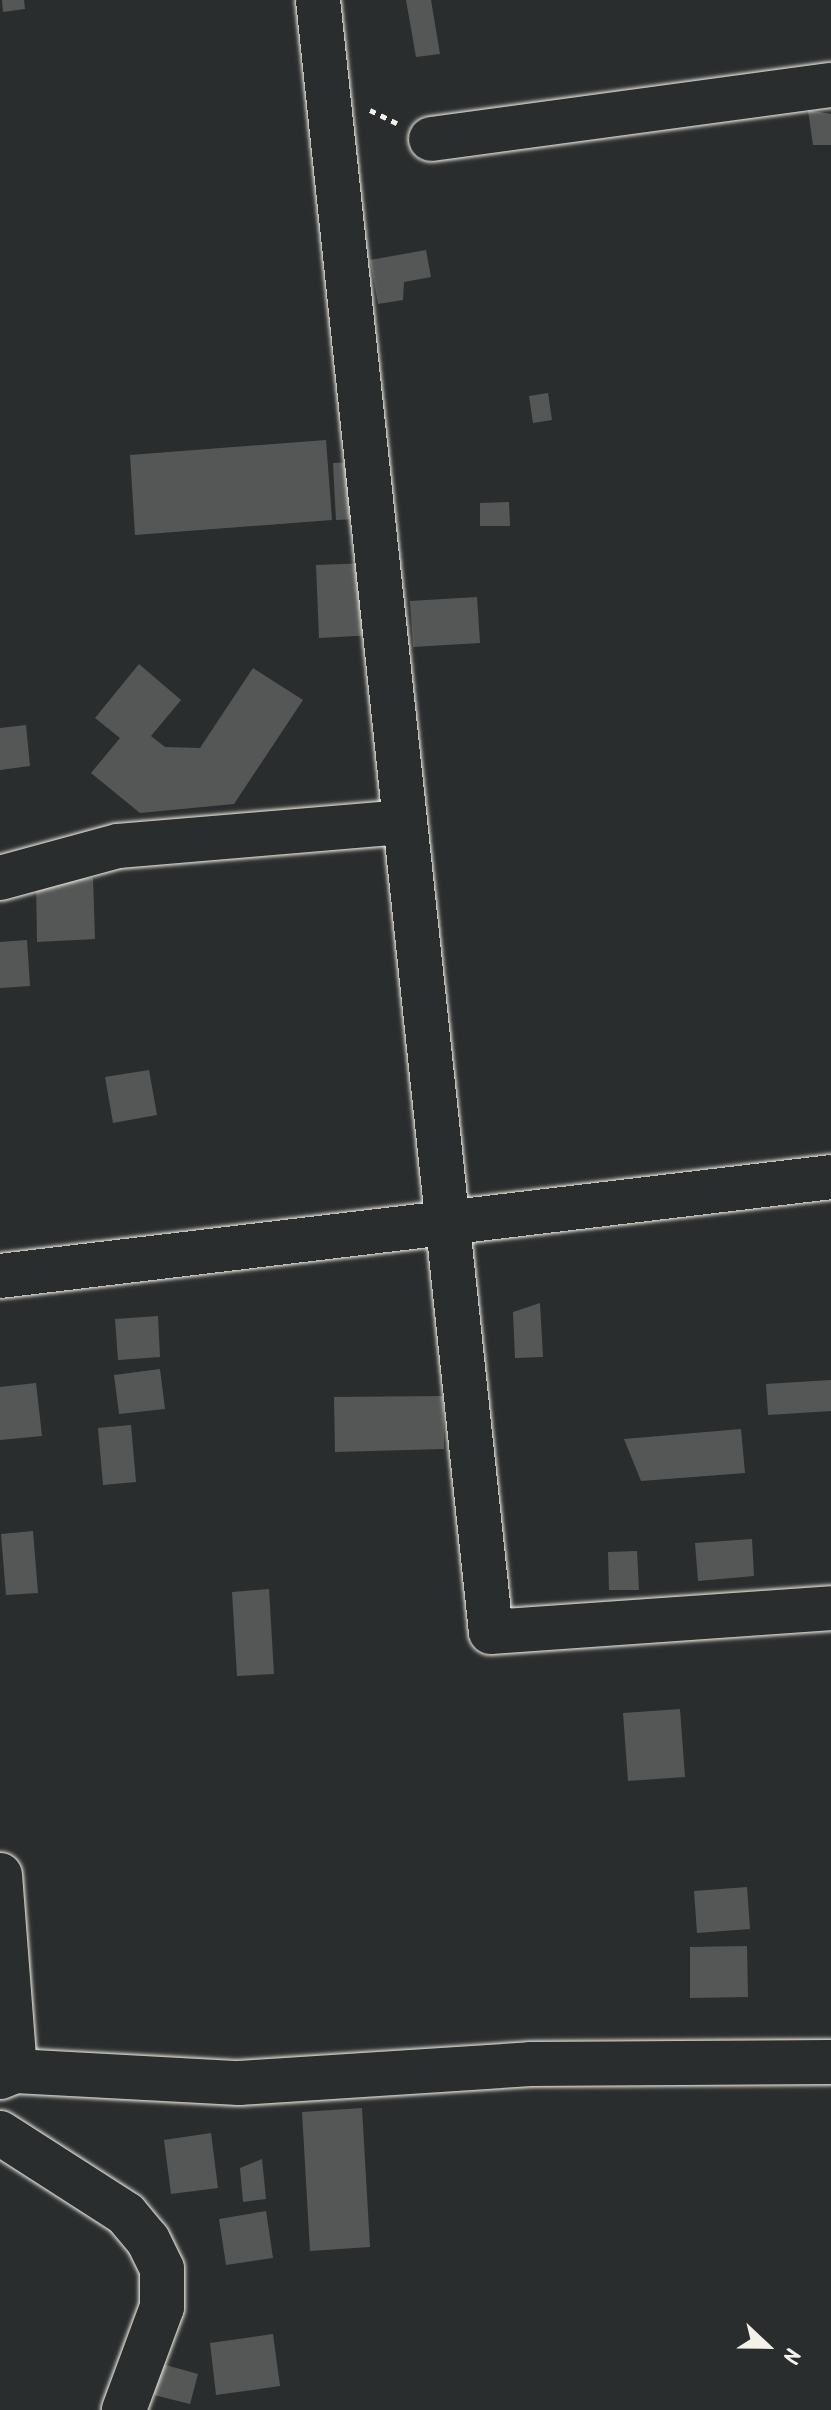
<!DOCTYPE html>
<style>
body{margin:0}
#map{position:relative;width:831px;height:2410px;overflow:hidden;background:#2a2d2e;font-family:Kalam,sans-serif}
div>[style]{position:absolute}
.building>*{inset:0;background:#555756}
.path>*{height:5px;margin-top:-2.5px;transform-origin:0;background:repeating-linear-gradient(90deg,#f4f1e8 0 6px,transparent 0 12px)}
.roads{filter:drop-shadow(0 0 2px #f4f1e8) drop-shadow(0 0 2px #f4f1e8)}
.minor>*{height:44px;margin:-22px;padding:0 22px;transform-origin:22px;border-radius:22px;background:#2a2d2e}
span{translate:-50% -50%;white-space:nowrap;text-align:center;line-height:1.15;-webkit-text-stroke:8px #2a2d2e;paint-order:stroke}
.north{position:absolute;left:727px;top:2306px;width:80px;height:80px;-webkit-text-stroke:6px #2a2d2e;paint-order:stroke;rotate:112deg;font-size:22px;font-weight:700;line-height:32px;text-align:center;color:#f4f1e8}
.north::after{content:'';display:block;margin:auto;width:28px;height:36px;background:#f4f1e8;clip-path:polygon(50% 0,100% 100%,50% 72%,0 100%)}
</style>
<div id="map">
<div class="building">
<i style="clip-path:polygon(2px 0,24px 0,25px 9px,3px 12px)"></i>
<i style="clip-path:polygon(406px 0,431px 0,440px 54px,416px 57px)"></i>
<i style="clip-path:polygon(808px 110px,831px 114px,831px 145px,813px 145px)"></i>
<i style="clip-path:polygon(426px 250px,431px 277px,404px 282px,403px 300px,378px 304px,370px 260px)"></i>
<i style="clip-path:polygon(548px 393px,552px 420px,533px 423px,529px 396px)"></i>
<i style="clip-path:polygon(326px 440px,332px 520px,135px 535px,130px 455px)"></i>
<i style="clip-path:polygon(356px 462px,359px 519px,336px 520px,333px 463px)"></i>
<i style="clip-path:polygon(509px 502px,510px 526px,480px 526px,480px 503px)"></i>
<i style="clip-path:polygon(372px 563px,374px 635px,319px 638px,316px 565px)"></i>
<i style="clip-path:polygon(477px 597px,480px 643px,413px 647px,410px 601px)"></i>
<i style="clip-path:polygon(139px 664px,181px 700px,151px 736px,165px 747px,200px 748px,253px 668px,303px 700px,234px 804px,140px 813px,91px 773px,120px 738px,95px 718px)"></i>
<i style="clip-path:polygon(26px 725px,30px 766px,0 770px,0 728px)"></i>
<i style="clip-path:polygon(93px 878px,95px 939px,37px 942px,36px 880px)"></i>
<i style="clip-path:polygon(27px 940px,30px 986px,0 988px,0 942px)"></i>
<i style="clip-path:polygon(149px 1070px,157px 1115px,113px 1123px,105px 1077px)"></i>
<i style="clip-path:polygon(540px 1303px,543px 1357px,515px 1358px,513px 1312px)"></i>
<i style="clip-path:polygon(158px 1316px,160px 1357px,118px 1360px,115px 1319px)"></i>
<i style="clip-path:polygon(160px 1369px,165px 1409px,119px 1414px,114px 1375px)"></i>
<i style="clip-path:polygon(831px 1380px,831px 1411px,768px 1415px,766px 1384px)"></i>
<i style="clip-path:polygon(36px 1383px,42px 1436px,0 1440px,0 1387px)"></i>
<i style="clip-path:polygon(443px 1396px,444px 1449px,335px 1452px,334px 1397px)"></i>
<i style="clip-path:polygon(131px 1425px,136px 1482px,103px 1485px,98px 1428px)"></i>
<i style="clip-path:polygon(741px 1429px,745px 1473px,641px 1481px,624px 1439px)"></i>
<i style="clip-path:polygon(33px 1531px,38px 1593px,6px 1595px,1px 1534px)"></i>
<i style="clip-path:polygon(752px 1539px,754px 1576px,698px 1581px,695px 1543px)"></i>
<i style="clip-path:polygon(637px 1551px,639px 1590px,609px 1590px,608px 1552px)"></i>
<i style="clip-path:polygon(269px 1589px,274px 1674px,237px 1676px,232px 1592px)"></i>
<i style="clip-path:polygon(680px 1709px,685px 1777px,628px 1781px,623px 1713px)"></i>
<i style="clip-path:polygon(747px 1887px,750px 1929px,697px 1933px,694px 1891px)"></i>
<i style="clip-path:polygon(747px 1946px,748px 1997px,690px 1998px,690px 1947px)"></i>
<i style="clip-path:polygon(362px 2108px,370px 2247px,310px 2251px,302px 2112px)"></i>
<i style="clip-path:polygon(211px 2133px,218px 2188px,171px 2194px,164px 2140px)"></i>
<i style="clip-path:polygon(262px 2159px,266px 2199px,243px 2202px,240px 2168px)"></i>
<i style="clip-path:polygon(266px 2211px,273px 2258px,226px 2265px,219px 2219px)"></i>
<i style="clip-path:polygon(273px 2334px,280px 2386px,216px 2395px,210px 2343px)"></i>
<i style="clip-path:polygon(162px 2364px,198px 2374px,190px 2404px,154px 2395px)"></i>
</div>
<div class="path">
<i style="left:370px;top:110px;width:30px;rotate:26deg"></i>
</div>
<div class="roads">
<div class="minor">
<i style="left:318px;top:0;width:1641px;rotate:83.95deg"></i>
<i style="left:491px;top:1632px;width:341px;rotate:-4deg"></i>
<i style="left:431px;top:139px;width:404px;rotate:-7.7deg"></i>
<i style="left:0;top:878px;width:122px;rotate:-15.2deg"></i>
<i style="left:118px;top:846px;width:288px;rotate:-4.8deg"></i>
<i style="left:0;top:1276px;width:837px;rotate:-6.79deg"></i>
<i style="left:0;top:1875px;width:197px;rotate:85.6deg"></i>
<i style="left:0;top:2077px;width:16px;rotate:-22deg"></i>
<i style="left:15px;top:2071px;width:224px;rotate:3.1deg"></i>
<i style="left:239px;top:2083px;width:292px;rotate:-3.7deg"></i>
<i style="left:530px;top:2064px;width:301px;rotate:-0.4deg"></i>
<i style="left:0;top:2133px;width:150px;rotate:32.7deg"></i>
<i style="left:126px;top:2214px;width:34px;rotate:50deg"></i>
<i style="left:148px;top:2240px;width:32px;rotate:64deg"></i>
<i style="left:162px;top:2269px;width:38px;rotate:90deg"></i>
<i style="left:162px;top:2307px;width:110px;rotate:110.3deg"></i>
</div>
</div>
<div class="north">N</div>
</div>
